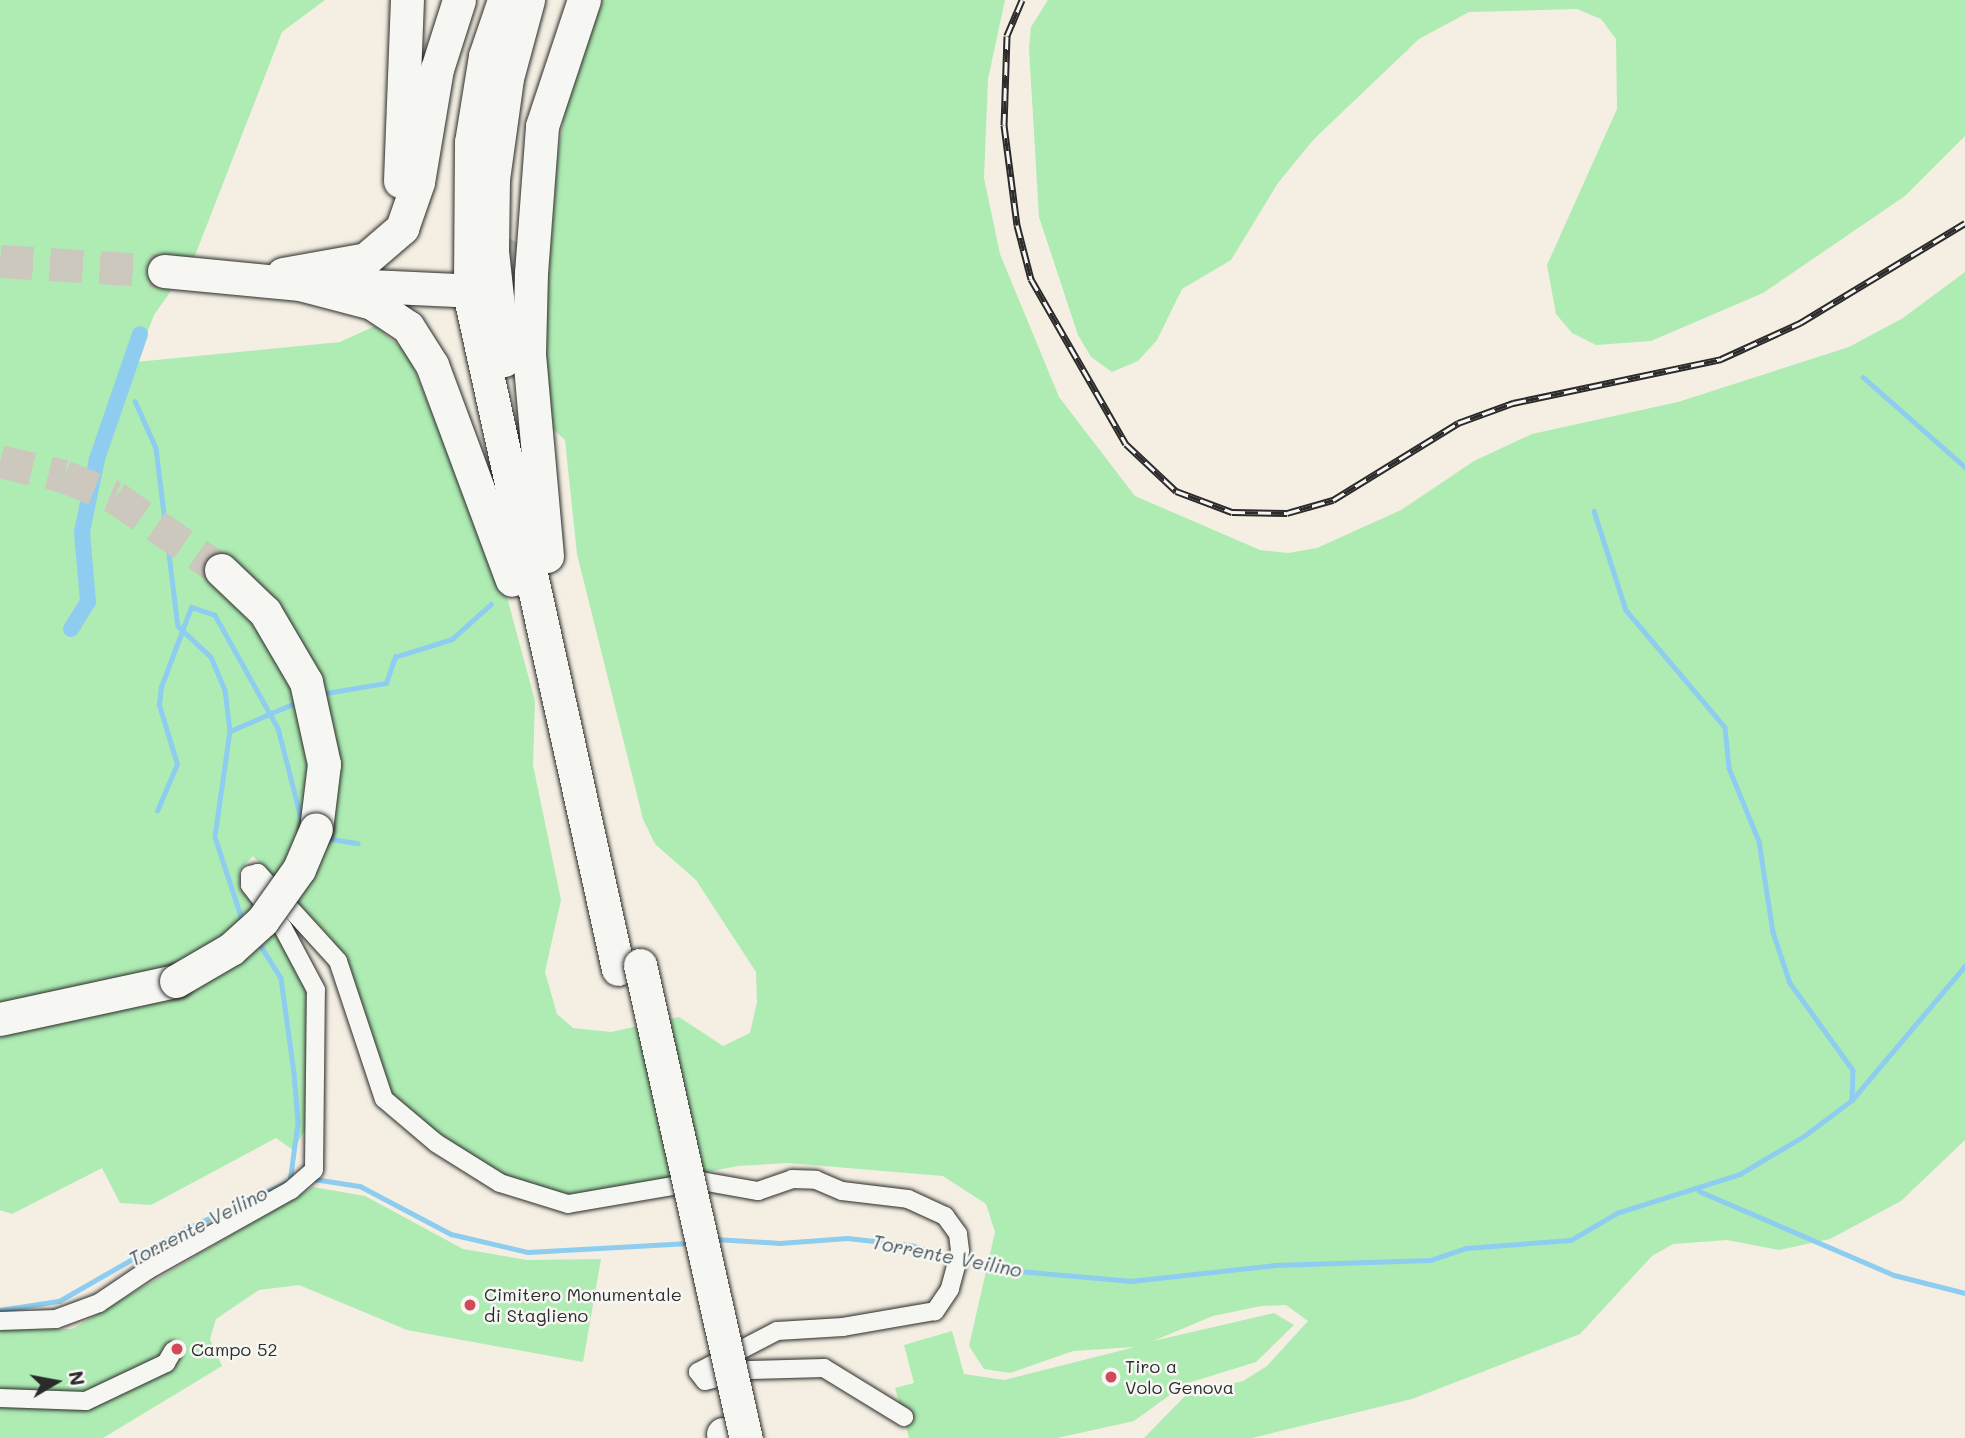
<!DOCTYPE html>
<style>
body{margin:0}
#map{position:relative;width:1965px;height:1438px;overflow:hidden;background:#f4efe2;font-family:Mali,sans-serif}
div>[style]{position:absolute}
.green>*{inset:0;background:#aeecb3}
.stream>*{height:4.5px;margin:-2.25px;padding:0 2.25px;transform-origin:2.25px;border-radius:2.25px;background:#8ecdef}
.canal>*{height:16px;margin:-8px;padding:0 8px;transform-origin:8px;border-radius:8px;background:#8ecdef}
.highway-tunnel>*{height:33px;margin-top:-16.5px;transform-origin:0;background:repeating-linear-gradient(90deg,#ccc8bd 0 33px,transparent 0 50px)}
.roads{filter:drop-shadow(0 0 2px #2b2b2b) drop-shadow(0 0 2px #2b2b2b)}
.street>*{height:18px;margin:-9px;padding:0 9px;transform-origin:9px;border-radius:9px;background:#f6f6f2}
.highway>*{height:33px;margin:-16.5px;padding:0 16.5px;transform-origin:16.5px;border-radius:16.5px;background:#f6f6f2}
.rail>*{height:7px;margin-top:-3.5px;transform-origin:0;background:repeating-linear-gradient(90deg,#f6f6f2 0 13px,#2b2b2b 0 26px);box-sizing:border-box;border-block:2px solid #2b2b2b}
.bridges{filter:drop-shadow(0 0 2px #2b2b2b) drop-shadow(0 0 2px #2b2b2b)}
.highway-bridge>*{height:33px;margin:-16.5px;padding:0 16.5px;transform-origin:16.5px;border-radius:16.5px;background:#f6f6f2}
.dots>*{width:19px;height:19px;translate:-50% -50%;box-sizing:border-box;border:4px solid #f6f6f2;border-radius:50%}
span{translate:-50% -50%;white-space:nowrap;text-align:center;line-height:1.15;-webkit-text-stroke:5px #f6f6f2;paint-order:stroke}
.poi-label{font-size:18px;color:#2b2b2b}
.left{translate:0 -50%;text-align:left}
.water-label{font-size:19px;color:#44545c;font-style:italic}
.north{position:absolute;left:21px;top:1347px;width:70px;height:70px;-webkit-text-stroke:5px #f6f6f2;paint-order:stroke;rotate:80deg;font-size:19px;font-weight:700;line-height:28px;text-align:center;color:#2b2b2b}
.north::after{content:'';display:block;margin:auto;width:24px;height:32px;background:#2b2b2b;clip-path:polygon(50% 0,100% 100%,50% 72%,0 100%)}
</style>
<div id="map">
<div class="green">
<i style="clip-path:polygon(0 0,325px 0,282px 32px,194px 258px,154px 315px,136px 362px,340px 342px,375px 326px,407px 352px,504px 586px,535px 701px,533px 765px,561px 900px,545px 972px,557px 1014px,573px 1028px,611px 1032px,679px 1017px,723px 1046px,750px 1033px,757px 1002px,756px 972px,696px 880px,655px 844px,643px 819px,577px 554px,565px 440px,552px 428px,543px 349px,558px 152px,569px 90px,603px 0,1005px 0,988px 79px,984px 178px,1000px 254px,1059px 397px,1135px 496px,1260px 550px,1288px 553px,1317px 548px,1401px 510px,1474px 461px,1532px 434px,1678px 402px,1849px 347px,1903px 318px,1965px 272px,1965px 1140px,1901px 1201px,1830px 1239px,1779px 1250px,1727px 1240px,1673px 1244px,1652px 1256px,1580px 1334px,1412px 1399px,1252px 1438px,1144px 1438px,1186px 1395px,1243px 1381px,1267px 1366px,1308px 1321px,1286px 1305px,1261px 1306px,1213px 1316px,1153px 1341px,1274px 1313px,1294px 1325px,1256px 1362px,1185px 1384px,1134px 1421px,1057px 1438px,909px 1438px,895px 1388px,914px 1383px,904px 1345px,952px 1331px,964px 1374px,1004px 1380px,1135px 1347px,1073px 1351px,1010px 1373px,984px 1369px,969px 1346px,995px 1232px,986px 1204px,943px 1176px,788px 1163px,738px 1166px,577px 1197px,541px 1191px,499px 1173px,433px 1132px,392px 1096px,332px 939px,253px 856px,239px 871px,240px 887px,278px 933px,309px 986px,308px 1125px,293px 1150px,276px 1138px,151px 1205px,120px 1203px,102px 1168px,12px 1214px,0 1210px)"></i>
<i style="clip-path:polygon(1048px 0,1965px 0,1965px 136px,1905px 196px,1763px 293px,1651px 341px,1596px 345px,1572px 333px,1556px 314px,1547px 265px,1617px 109px,1616px 39px,1601px 19px,1577px 9px,1469px 12px,1419px 39px,1314px 139px,1278px 183px,1231px 260px,1182px 289px,1157px 340px,1138px 361px,1112px 372px,1091px 357px,1078px 335px,1039px 217px,1029px 49px,1031px 27px)"></i>
<i style="clip-path:polygon(313px 1187px,365px 1196px,463px 1249px,527px 1260px,601px 1259px,583px 1362px,407px 1330px,299px 1285px,259px 1290px,216px 1319px,210px 1339px,222px 1366px,103px 1438px,0 1438px,0 1330px,72px 1329px)"></i>
</div>
<div class="stream">
<i style="left:1863px;top:377px;width:136px;rotate:41.4deg"></i>
<i style="left:135px;top:401px;width:51px;rotate:65.9deg"></i>
<i style="left:156px;top:448px;width:179px;rotate:83deg"></i>
<i style="left:178px;top:626px;width:45px;rotate:43.2deg"></i>
<i style="left:211px;top:657px;width:36px;rotate:67deg"></i>
<i style="left:225px;top:690px;width:41px;rotate:83deg"></i>
<i style="left:230px;top:731px;width:107px;rotate:98.1deg"></i>
<i style="left:215px;top:837px;width:89px;rotate:71.8deg"></i>
<i style="left:1594px;top:511px;width:104px;rotate:72.1deg"></i>
<i style="left:1626px;top:610px;width:153px;rotate:49.8deg"></i>
<i style="left:1725px;top:727px;width:41px;rotate:84.4deg"></i>
<i style="left:1729px;top:768px;width:79px;rotate:67.7deg"></i>
<i style="left:1759px;top:841px;width:92px;rotate:81.3deg"></i>
<i style="left:1773px;top:932px;width:54px;rotate:71.6deg"></i>
<i style="left:1790px;top:983px;width:107px;rotate:54.1deg"></i>
<i style="left:1853px;top:1070px;width:28px;rotate:92deg"></i>
<i style="left:326px;top:693px;width:61px;rotate:-9.5deg"></i>
<i style="left:386px;top:683px;width:28px;rotate:-71deg"></i>
<i style="left:395px;top:657px;width:60px;rotate:-17.5deg"></i>
<i style="left:452px;top:639px;width:52px;rotate:-41.9deg"></i>
<i style="left:230px;top:731px;width:71px;rotate:-23.3deg"></i>
<i style="left:157px;top:811px;width:51px;rotate:-66.9deg"></i>
<i style="left:177px;top:764px;width:62px;rotate:-107deg"></i>
<i style="left:159px;top:705px;width:18px;rotate:-84deg"></i>
<i style="left:161px;top:687px;width:85px;rotate:-69.4deg"></i>
<i style="left:191px;top:607px;width:25px;rotate:18deg"></i>
<i style="left:215px;top:615px;width:129px;rotate:60.9deg"></i>
<i style="left:278px;top:728px;width:104px;rotate:75.6deg"></i>
<i style="left:325px;top:838px;width:33px;rotate:9deg"></i>
<i style="left:257px;top:940px;width:45px;rotate:57.7deg"></i>
<i style="left:281px;top:978px;width:96px;rotate:82.2deg"></i>
<i style="left:294px;top:1073px;width:50px;rotate:85.4deg"></i>
<i style="left:298px;top:1123px;width:60px;rotate:97.7deg"></i>
<i style="left:314px;top:1179px;width:47px;rotate:8.7deg"></i>
<i style="left:360px;top:1186px;width:103px;rotate:27.8deg"></i>
<i style="left:451px;top:1234px;width:79px;rotate:13.2deg"></i>
<i style="left:528px;top:1252px;width:161px;rotate:-3.2deg"></i>
<i style="left:1699px;top:1191px;width:212px;rotate:23.3deg"></i>
<i style="left:1894px;top:1275px;width:73px;rotate:14.2deg"></i>
<i style="left:715px;top:1239px;width:65px;rotate:3.5deg"></i>
<i style="left:780px;top:1243px;width:67px;rotate:-4.3deg"></i>
<i style="left:847px;top:1238px;width:64px;rotate:6.2deg"></i>
<i style="left:911px;top:1245px;width:46px;rotate:17.7deg"></i>
<i style="left:963px;top:1261px;width:33px;rotate:14deg"></i>
<i style="left:995px;top:1269px;width:137px;rotate:5deg"></i>
<i style="left:1131px;top:1281px;width:145px;rotate:-6.3deg"></i>
<i style="left:1275px;top:1265px;width:156px;rotate:-1.8deg"></i>
<i style="left:1431px;top:1260px;width:37px;rotate:-19deg"></i>
<i style="left:1466px;top:1248px;width:105px;rotate:-4.4deg"></i>
<i style="left:1571px;top:1240px;width:53px;rotate:-30.4deg"></i>
<i style="left:1617px;top:1213px;width:129px;rotate:-17.6deg"></i>
<i style="left:1740px;top:1174px;width:74px;rotate:-30.7deg"></i>
<i style="left:1804px;top:1136px;width:60px;rotate:-36.9deg"></i>
<i style="left:1852px;top:1100px;width:175px;rotate:-49.9deg"></i>
<i style="left:0;top:1310px;width:60px;rotate:-8.7deg"></i>
<i style="left:59px;top:1301px;width:141px;rotate:-29.8deg"></i>
<i style="left:181px;top:1231px;width:118px;rotate:-24.6deg"></i>
</div>
<div class="canal">
<i style="left:71px;top:629px;width:32px;rotate:-58deg"></i>
<i style="left:88px;top:602px;width:70px;rotate:-94.9deg"></i>
<i style="left:82px;top:532px;width:75px;rotate:-78.4deg"></i>
<i style="left:97px;top:459px;width:132px;rotate:-71deg"></i>
</div>
<div class="highway-tunnel">
<i style="left:0;top:261px;width:164px;rotate:3.5deg"></i>
<i style="left:478px;top:285px;width:28px;rotate:-38deg"></i>
<i style="left:500px;top:268px;width:31px;rotate:-65deg"></i>
<i style="left:0;top:461px;width:66px;rotate:13.2deg"></i>
<i style="left:64px;top:476px;width:55px;rotate:22.4deg"></i>
<i style="left:115px;top:497px;width:129px;rotate:34.6deg"></i>
</div>
<div class="roads">
<div class="street">
<i style="left:0;top:1321px;width:56px;rotate:-2deg"></i>
<i style="left:56px;top:1319px;width:46px;rotate:-20.4deg"></i>
<i style="left:99px;top:1303px;width:59px;rotate:-34deg"></i>
<i style="left:148px;top:1270px;width:164px;rotate:-29.2deg"></i>
<i style="left:291px;top:1190px;width:30px;rotate:-41deg"></i>
<i style="left:314px;top:1170px;width:180px;rotate:-89.4deg"></i>
<i style="left:316px;top:990px;width:70px;rotate:-118deg"></i>
<i style="left:283px;top:928px;width:54px;rotate:-127.5deg"></i>
<i style="left:250px;top:885px;width:10px;rotate:-90deg"></i>
<i style="left:250px;top:875px;width:8px;rotate:-14deg"></i>
<i style="left:258px;top:873px;width:119px;rotate:47.7deg"></i>
<i style="left:338px;top:961px;width:145px;rotate:71.6deg"></i>
<i style="left:384px;top:1099px;width:68px;rotate:40.2deg"></i>
<i style="left:436px;top:1143px;width:75px;rotate:32deg"></i>
<i style="left:500px;top:1183px;width:71px;rotate:17.2deg"></i>
<i style="left:568px;top:1204px;width:135px;rotate:-9.8deg"></i>
<i style="left:701px;top:1181px;width:58px;rotate:10deg"></i>
<i style="left:758px;top:1191px;width:36px;rotate:-19deg"></i>
<i style="left:792px;top:1179px;width:24px;rotate:2deg"></i>
<i style="left:816px;top:1180px;width:28px;rotate:23deg"></i>
<i style="left:842px;top:1191px;width:66px;rotate:6.9deg"></i>
<i style="left:908px;top:1199px;width:41px;rotate:24.7deg"></i>
<i style="left:945px;top:1216px;width:22px;rotate:54deg"></i>
<i style="left:958px;top:1234px;width:17px;rotate:83deg"></i>
<i style="left:960px;top:1251px;width:39px;rotate:105deg"></i>
<i style="left:950px;top:1289px;width:27px;rotate:124deg"></i>
<i style="left:935px;top:1311px;width:93px;rotate:170.1deg"></i>
<i style="left:843px;top:1327px;width:66px;rotate:176.5deg"></i>
<i style="left:777px;top:1331px;width:89px;rotate:152.6deg"></i>
<i style="left:698px;top:1372px;width:11px;rotate:52deg"></i>
<i style="left:705px;top:1381px;width:47px;rotate:-13.4deg"></i>
<i style="left:751px;top:1370px;width:73px;rotate:-1.6deg"></i>
<i style="left:824px;top:1368px;width:94px;rotate:31.5deg"></i>
<i style="left:0;top:1398px;width:86px;rotate:2deg"></i>
<i style="left:86px;top:1401px;width:89px;rotate:-25.4deg"></i>
<i style="left:166px;top:1363px;width:14px;rotate:-60deg"></i>
</div>
<div class="highway">
<i style="left:504px;top:0;width:59px;rotate:108.7deg"></i>
<i style="left:485px;top:56px;width:87px;rotate:99.2deg"></i>
<i style="left:471px;top:142px;width:155px;rotate:90.4deg"></i>
<i style="left:470px;top:297px;width:688px;rotate:77.58deg"></i>
<i style="left:400px;top:181px;width:181px;rotate:-87.8deg"></i>
<i style="left:164px;top:271px;width:137px;rotate:5.5deg"></i>
<i style="left:300px;top:284px;width:74px;rotate:14.8deg"></i>
<i style="left:372px;top:303px;width:43px;rotate:33.7deg"></i>
<i style="left:408px;top:327px;width:45px;rotate:57.7deg"></i>
<i style="left:432px;top:365px;width:229px;rotate:69.6deg"></i>
<i style="left:283px;top:274px;width:84px;rotate:-10.2deg"></i>
<i style="left:366px;top:259px;width:48px;rotate:-40.7deg"></i>
<i style="left:402px;top:228px;width:49px;rotate:-70.8deg"></i>
<i style="left:418px;top:182px;width:115px;rotate:-80.5deg"></i>
<i style="left:437px;top:69px;width:72px;rotate:-72.3deg"></i>
<i style="left:348px;top:285px;width:108px;rotate:2.7deg"></i>
<i style="left:504px;top:360px;width:110px;rotate:-96.3deg"></i>
<i style="left:492px;top:251px;width:72px;rotate:-89.2deg"></i>
<i style="left:493px;top:179px;width:102px;rotate:-82.1deg"></i>
<i style="left:507px;top:78px;width:81px;rotate:-74.9deg"></i>
<i style="left:547px;top:556px;width:203px;rotate:-95.1deg"></i>
<i style="left:529px;top:354px;width:81px;rotate:-88.6deg"></i>
<i style="left:531px;top:273px;width:147px;rotate:-85.7deg"></i>
<i style="left:542px;top:126px;width:133px;rotate:-71.6deg"></i>
<i style="left:221px;top:570px;width:61px;rotate:43.7deg"></i>
<i style="left:265px;top:612px;width:81px;rotate:59.6deg"></i>
<i style="left:306px;top:682px;width:84px;rotate:77.6deg"></i>
<i style="left:324px;top:764px;width:65px;rotate:97deg"></i>
<i style="left:0;top:1019px;width:180px;rotate:-12.2deg"></i>
<i style="left:723px;top:1434px;width:4px;rotate:76deg"></i>
</div>
</div>
<div class="rail">
<i style="left:1022px;top:0;width:39px;rotate:113deg"></i>
<i style="left:1007px;top:36px;width:89px;rotate:91.9deg"></i>
<i style="left:1004px;top:125px;width:101px;rotate:82.6deg"></i>
<i style="left:1017px;top:225px;width:56px;rotate:75.5deg"></i>
<i style="left:1031px;top:279px;width:190px;rotate:60.1deg"></i>
<i style="left:1126px;top:444px;width:69px;rotate:43.2deg"></i>
<i style="left:1176px;top:491px;width:60px;rotate:20.6deg"></i>
<i style="left:1232px;top:512px;width:55px;rotate:1deg"></i>
<i style="left:1287px;top:513px;width:48px;rotate:-15.8deg"></i>
<i style="left:1333px;top:500px;width:147px;rotate:-31.6deg"></i>
<i style="left:1458px;top:423px;width:59px;rotate:-20deg"></i>
<i style="left:1513px;top:403px;width:213px;rotate:-11.9deg"></i>
<i style="left:1721px;top:359px;width:87px;rotate:-24.5deg"></i>
<i style="left:1800px;top:323px;width:193px;rotate:-31.2deg"></i>
</div>
<div class="bridges">
<div class="highway-bridge">
<i style="left:640px;top:965px;width:485px;rotate:77.4deg"></i>
<i style="left:176px;top:981px;width:64px;rotate:-30.2deg"></i>
<i style="left:231px;top:949px;width:42px;rotate:-42.1deg"></i>
<i style="left:262px;top:921px;width:64px;rotate:-54.6deg"></i>
<i style="left:299px;top:869px;width:43px;rotate:-67deg"></i>
</div>
</div>
<div class="dots">
<i style="left:470px;top:1305px;background:#d1495b"></i>
<i style="left:177px;top:1349px;background:#d1495b"></i>
<i style="left:1111px;top:1377px;background:#d1495b"></i>
</div>
<div class="poi-label">
<span class="left" style="left:484px;top:1305px">Cimitero Monumentale<br>di Staglieno</span>
<span class="left" style="left:191px;top:1349px">Campo 52</span>
<span class="left" style="left:1125px;top:1377px">Tiro a<br>Volo Genova</span>
</div>
<div class="water-label">
<span style="left:198px;top:1226px;rotate:-27deg">Torrente Veilino</span>
<span style="left:947px;top:1256px;rotate:11deg">Torrente Veilino</span>
</div>
<div class="north">N</div>
</div>
